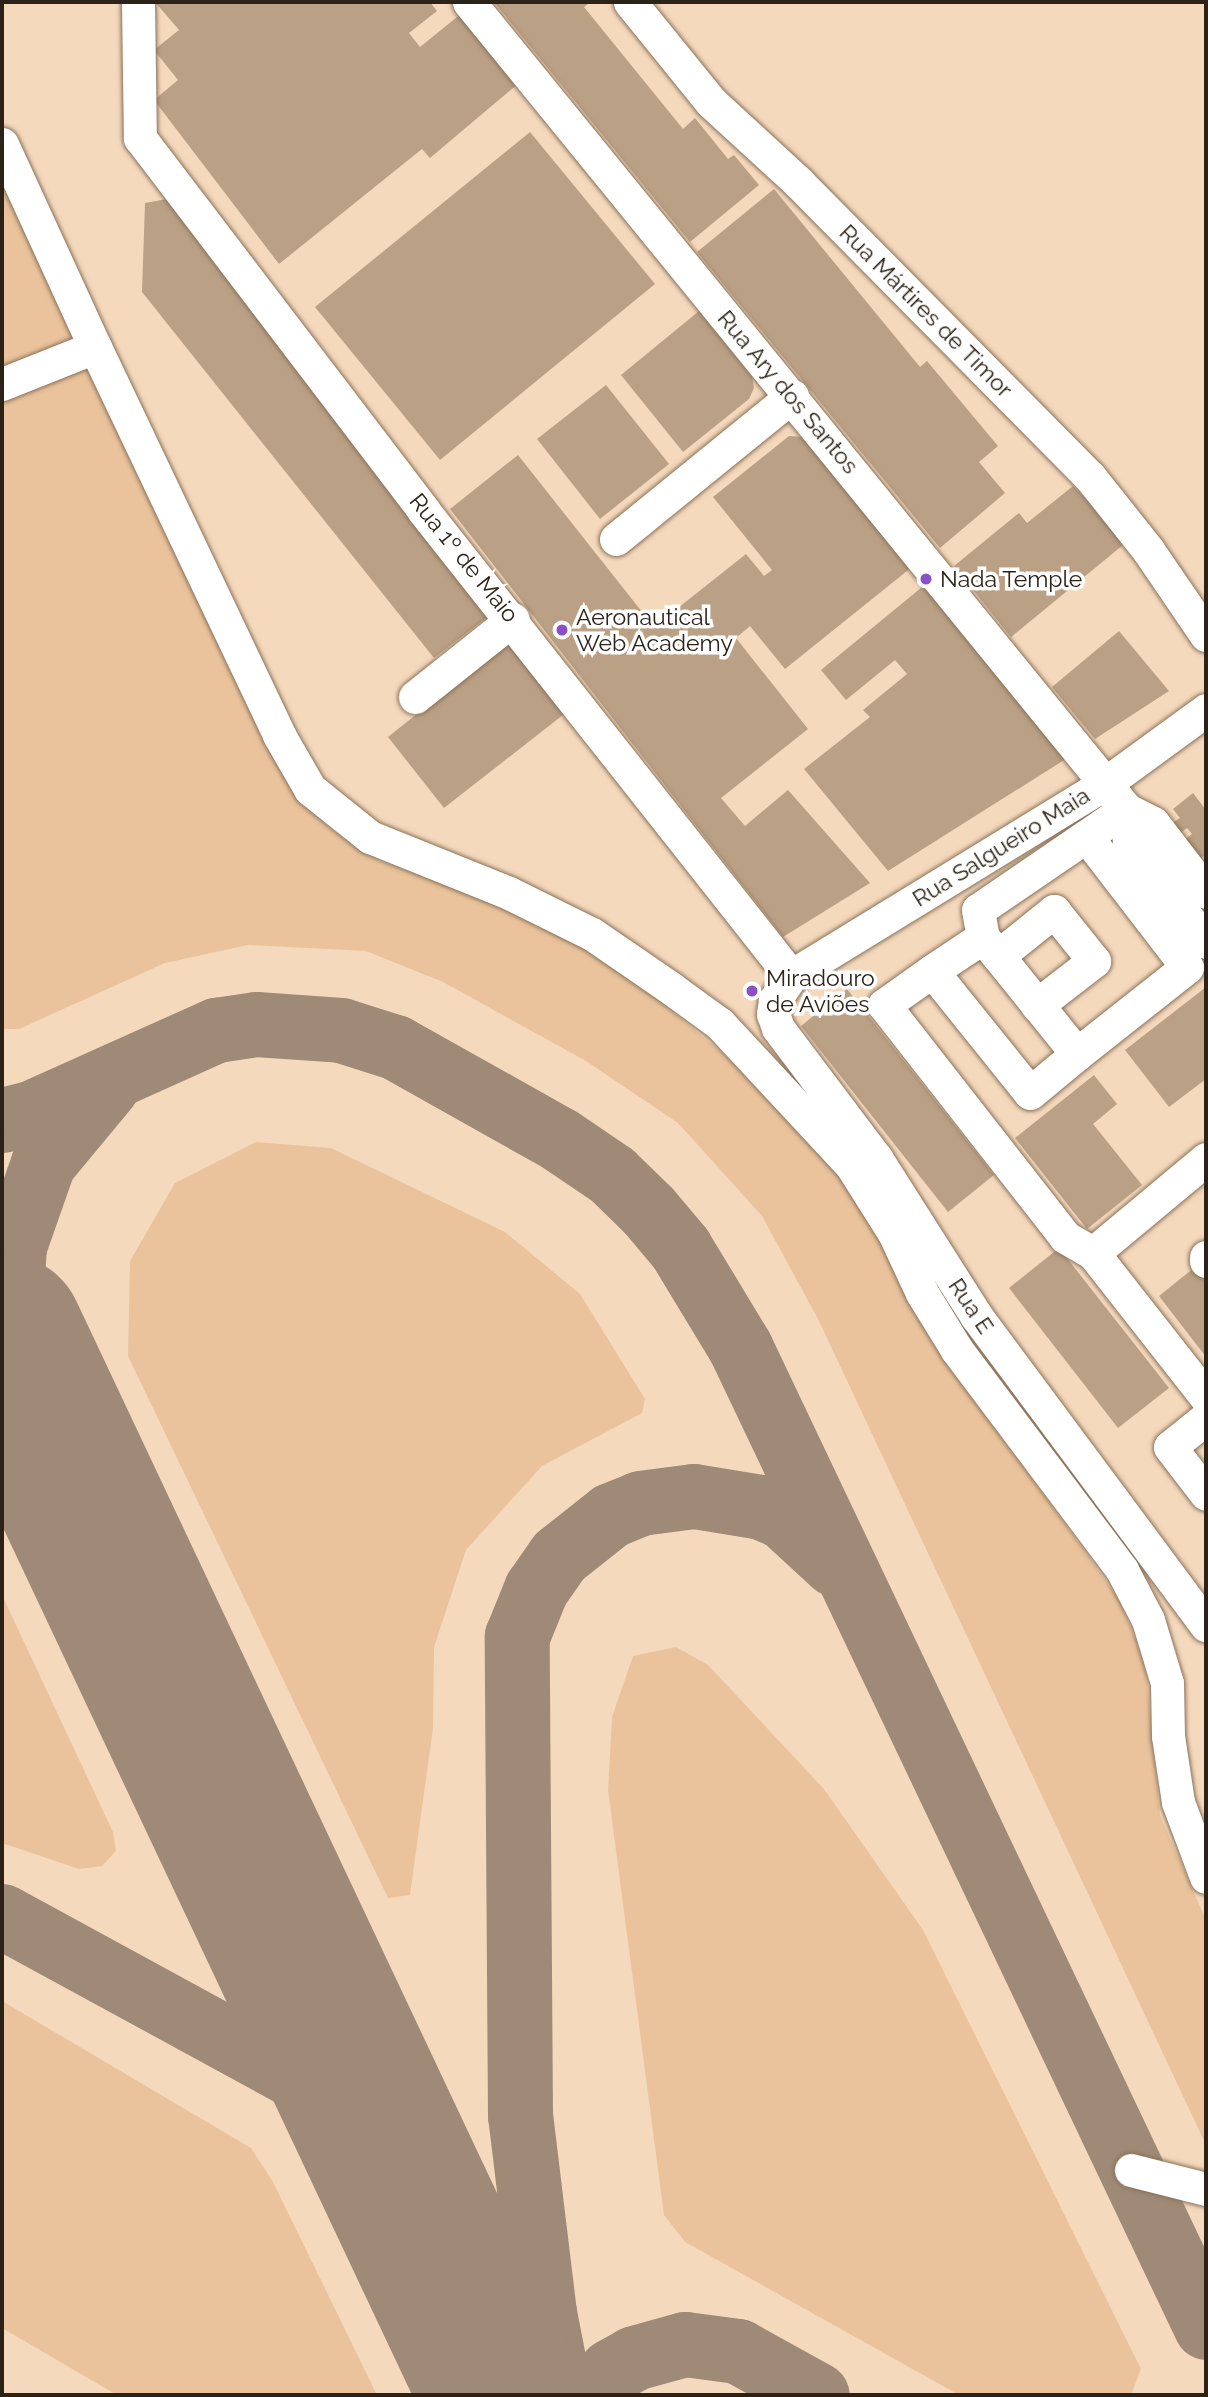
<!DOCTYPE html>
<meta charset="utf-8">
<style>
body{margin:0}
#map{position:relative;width:1208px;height:2397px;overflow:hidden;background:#f5d9bd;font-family:Raleway,sans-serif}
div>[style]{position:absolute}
.green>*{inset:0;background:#eac39c}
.taxiway>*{height:65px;margin:-32.5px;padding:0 32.5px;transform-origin:32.5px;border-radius:32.5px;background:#9e8a76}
.runway>*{height:163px;margin:-81.5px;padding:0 81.5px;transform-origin:81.5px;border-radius:81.5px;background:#9e8a76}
.building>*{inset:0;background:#baa085}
.roads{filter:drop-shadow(0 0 2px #897158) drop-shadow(0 0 2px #897158)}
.minor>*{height:33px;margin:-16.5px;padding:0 16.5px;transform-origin:16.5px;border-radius:16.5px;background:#fff}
.dots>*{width:19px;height:19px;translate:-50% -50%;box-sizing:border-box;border:4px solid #fff;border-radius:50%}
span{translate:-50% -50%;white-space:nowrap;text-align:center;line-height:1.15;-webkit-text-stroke:7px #fff;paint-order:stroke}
.street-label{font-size:23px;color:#2c2217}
.poi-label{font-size:23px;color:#2c2217}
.left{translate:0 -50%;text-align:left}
.frame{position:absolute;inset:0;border:4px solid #2c2217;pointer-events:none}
</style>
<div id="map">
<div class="green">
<i style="clip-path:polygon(2px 175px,299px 795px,328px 827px,380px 861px,466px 890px,605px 956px,804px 1121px,844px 1174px,938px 1347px,1118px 1598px,1145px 1661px,1160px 1816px,1206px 1920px,1206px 2145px,818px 1319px,762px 1216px,678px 1123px,586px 1061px,443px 982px,366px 951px,248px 945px,165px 963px,19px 1029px,2px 1029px)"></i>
<i style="clip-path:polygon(256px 1142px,331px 1148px,505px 1232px,580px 1294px,645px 1399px,642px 1413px,542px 1466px,466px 1550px,434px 1647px,433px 1728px,410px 1895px,388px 1898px,128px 1356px,130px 1261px,175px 1183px)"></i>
<i style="clip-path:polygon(2px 1595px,113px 1832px,116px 1851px,102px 1866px,79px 1869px,2px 1843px)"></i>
<i style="clip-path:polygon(676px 1647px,708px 1665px,824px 1789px,923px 1930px,1141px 2369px,1131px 2395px,959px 2395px,685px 2242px,664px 2215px,608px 1790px,612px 1717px,633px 1656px)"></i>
<i style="clip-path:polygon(2px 2001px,251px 2148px,273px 2182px,377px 2395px,117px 2395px,2px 2328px)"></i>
</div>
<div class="taxiway">
<i style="left:2px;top:1120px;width:30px;rotate:-14deg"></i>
<i style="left:31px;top:1113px;width:203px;rotate:-24.2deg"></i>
<i style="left:216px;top:1030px;width:40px;rotate:-8.5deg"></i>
<i style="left:256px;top:1024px;width:85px;rotate:4deg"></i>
<i style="left:341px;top:1030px;width:57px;rotate:17.5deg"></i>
<i style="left:395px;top:1047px;width:188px;rotate:29.3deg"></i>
<i style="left:559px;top:1139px;width:64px;rotate:34.2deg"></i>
<i style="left:612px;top:1175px;width:50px;rotate:44.2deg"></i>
<i style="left:648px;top:1210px;width:50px;rotate:49.9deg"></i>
<i style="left:680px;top:1248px;width:116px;rotate:58.8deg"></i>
<i style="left:740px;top:1347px;width:1085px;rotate:64.57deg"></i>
<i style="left:22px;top:1377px;width:73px;rotate:-99.5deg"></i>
<i style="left:10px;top:1305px;width:59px;rotate:-86.1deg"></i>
<i style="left:14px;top:1246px;width:88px;rotate:-70.7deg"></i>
<i style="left:43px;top:1163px;width:100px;rotate:-50.3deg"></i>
<i style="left:2px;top:1916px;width:420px;rotate:28.6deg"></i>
<i style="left:560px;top:2395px;width:84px;rotate:-101deg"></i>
<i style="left:544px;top:2313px;width:198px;rotate:-96.9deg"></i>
<i style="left:520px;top:2116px;width:480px;rotate:-90.4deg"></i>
<i style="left:517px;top:1636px;width:51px;rotate:-68deg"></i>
<i style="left:536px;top:1589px;width:40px;rotate:-55.1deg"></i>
<i style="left:559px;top:1556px;width:66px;rotate:-38.3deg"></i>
<i style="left:611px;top:1515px;width:31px;rotate:-22deg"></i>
<i style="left:640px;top:1503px;width:54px;rotate:-7.4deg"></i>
<i style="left:694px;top:1496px;width:68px;rotate:9.3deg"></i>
<i style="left:761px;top:1507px;width:25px;rotate:23deg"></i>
<i style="left:784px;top:1517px;width:69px;rotate:42.7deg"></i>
<i style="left:588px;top:2395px;width:33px;rotate:-46deg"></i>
<i style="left:611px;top:2371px;width:26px;rotate:-29deg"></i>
<i style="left:634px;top:2358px;width:53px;rotate:-15.4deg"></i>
<i style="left:685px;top:2344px;width:53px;rotate:7.5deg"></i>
<i style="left:738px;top:2351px;width:90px;rotate:29.1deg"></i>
</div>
<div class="runway">
<i style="left:2px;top:1335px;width:1172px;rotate:64.75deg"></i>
</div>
<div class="building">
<i style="clip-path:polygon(155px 2px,430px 2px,437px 11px,409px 33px,420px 47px,462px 13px,519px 83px,430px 158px,422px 149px,279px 264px,154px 100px,178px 80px,154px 50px,179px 30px)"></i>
<i style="clip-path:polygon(494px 2px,591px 2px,584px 7px,683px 129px,695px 118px,728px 159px,734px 155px,759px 185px,690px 242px)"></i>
<i style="clip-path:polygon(530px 132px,655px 284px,440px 460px,315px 307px)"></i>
<i style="clip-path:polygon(774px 189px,920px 367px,927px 361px,998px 446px,979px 462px,1005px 493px,940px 548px,697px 252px)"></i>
<i style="clip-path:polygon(167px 199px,491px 614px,434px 658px,142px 292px,145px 203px)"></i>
<i style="clip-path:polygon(699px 311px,752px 377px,754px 388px,749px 399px,683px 452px,621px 375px)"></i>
<i style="clip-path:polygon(606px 385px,669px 464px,600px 519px,537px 439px)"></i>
<i style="clip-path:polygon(789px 436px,804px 437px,912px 567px,785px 669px,750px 626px,736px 638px,808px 729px,721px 798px,745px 826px,788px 790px,870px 883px,783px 937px,450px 509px,518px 455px,654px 627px,746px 554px,764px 576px,772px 570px,713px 497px)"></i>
<i style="clip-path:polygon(1073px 486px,1099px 512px,1123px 545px,1011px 637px,954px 566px,1019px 513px,1027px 523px)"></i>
<i style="clip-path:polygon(927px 583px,1069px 757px,888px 871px,804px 769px,870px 717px,863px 710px,907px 674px,895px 660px,846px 700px,821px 670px)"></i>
<i style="clip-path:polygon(1119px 631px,1169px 691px,1095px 739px,1052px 687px)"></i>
<i style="clip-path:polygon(511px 639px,568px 711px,444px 808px,388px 737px)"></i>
<i style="clip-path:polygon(1193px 793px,1206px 810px,1206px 854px,1198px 861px,1183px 841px,1192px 834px,1187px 828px,1179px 834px,1171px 824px,1180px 818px,1173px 809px)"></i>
<i style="clip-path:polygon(1206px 987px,1206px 1079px,1169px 1107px,1125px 1050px)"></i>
<i style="clip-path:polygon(847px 989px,994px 1175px,948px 1212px,801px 1026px)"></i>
<i style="clip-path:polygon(1094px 1075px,1117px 1104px,1093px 1124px,1142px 1185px,1087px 1229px,1015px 1138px)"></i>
<i style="clip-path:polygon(1059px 1248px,1169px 1388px,1118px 1428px,1009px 1288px)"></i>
<i style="clip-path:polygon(1195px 1267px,1206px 1281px,1206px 1357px,1159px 1296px)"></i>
</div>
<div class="roads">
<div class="minor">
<i style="left:138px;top:2px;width:136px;rotate:89.2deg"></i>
<i style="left:140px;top:138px;width:467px;rotate:52.7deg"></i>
<i style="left:423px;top:510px;width:594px;rotate:51.7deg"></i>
<i style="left:469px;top:2px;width:1041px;rotate:50.85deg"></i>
<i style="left:1126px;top:809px;width:179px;rotate:145.7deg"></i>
<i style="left:978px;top:910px;width:27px;rotate:80deg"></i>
<i style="left:983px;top:937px;width:24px;rotate:52deg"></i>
<i style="left:998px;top:956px;width:72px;rotate:-38.8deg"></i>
<i style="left:1054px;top:911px;width:64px;rotate:51.3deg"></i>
<i style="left:1094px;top:961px;width:72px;rotate:142.3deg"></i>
<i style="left:630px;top:2px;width:129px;rotate:51deg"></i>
<i style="left:711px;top:102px;width:120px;rotate:42.6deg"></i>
<i style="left:799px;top:183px;width:414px;rotate:45.3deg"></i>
<i style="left:1090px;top:477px;width:93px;rotate:51.5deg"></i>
<i style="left:1148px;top:550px;width:103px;rotate:55.7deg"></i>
<i style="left:2px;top:144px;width:223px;rotate:65.4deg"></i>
<i style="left:95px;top:347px;width:100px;rotate:158.3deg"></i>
<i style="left:95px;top:347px;width:429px;rotate:64.6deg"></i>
<i style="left:279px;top:735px;width:62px;rotate:60.1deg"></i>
<i style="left:310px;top:789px;width:77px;rotate:38.7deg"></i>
<i style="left:370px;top:837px;width:150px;rotate:21.9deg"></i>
<i style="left:509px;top:893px;width:93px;rotate:26.3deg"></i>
<i style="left:592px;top:934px;width:97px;rotate:34.5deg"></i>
<i style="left:672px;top:989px;width:59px;rotate:36.1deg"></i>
<i style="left:720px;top:1024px;width:192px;rotate:47.1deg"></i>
<i style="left:851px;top:1165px;width:80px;rotate:57.7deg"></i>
<i style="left:894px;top:1233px;width:66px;rotate:65deg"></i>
<i style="left:922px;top:1293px;width:67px;rotate:58.4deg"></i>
<i style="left:957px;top:1350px;width:275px;rotate:53.1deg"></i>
<i style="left:1122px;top:1570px;width:56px;rotate:62.5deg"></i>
<i style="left:1148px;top:1620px;width:66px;rotate:73.2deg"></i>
<i style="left:1167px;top:1683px;width:53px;rotate:88.9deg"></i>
<i style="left:1168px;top:1736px;width:67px;rotate:81.4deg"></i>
<i style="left:1178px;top:1802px;width:80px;rotate:69.5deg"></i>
<i style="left:616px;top:539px;width:227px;rotate:-39.1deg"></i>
<i style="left:415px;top:697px;width:125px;rotate:-38.5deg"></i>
<i style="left:1206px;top:710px;width:124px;rotate:143.9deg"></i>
<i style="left:1106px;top:783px;width:369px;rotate:148.5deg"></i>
<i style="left:791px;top:976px;width:29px;rotate:124deg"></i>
<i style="left:775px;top:1000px;width:14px;rotate:98deg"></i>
<i style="left:773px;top:1014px;width:15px;rotate:70deg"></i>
<i style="left:778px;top:1028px;width:163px;rotate:53deg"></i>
<i style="left:876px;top:1158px;width:188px;rotate:57.6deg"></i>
<i style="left:977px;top:1317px;width:384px;rotate:53.4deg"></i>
<i style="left:1206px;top:892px;width:87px;rotate:-127.5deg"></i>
<i style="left:1153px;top:823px;width:30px;rotate:-153deg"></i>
<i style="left:1126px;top:809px;width:33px;rotate:85deg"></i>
<i style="left:1129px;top:842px;width:126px;rotate:52.4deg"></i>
<i style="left:983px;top:937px;width:61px;rotate:146.3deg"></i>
<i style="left:932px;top:971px;width:156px;rotate:51.2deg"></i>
<i style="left:1030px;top:1093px;width:61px;rotate:-39.7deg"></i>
<i style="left:998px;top:956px;width:126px;rotate:51.1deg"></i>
<i style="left:1077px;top:1054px;width:140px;rotate:-38.3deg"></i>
<i style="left:1187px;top:967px;width:165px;rotate:-127.6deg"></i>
<i style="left:932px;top:971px;width:59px;rotate:144.7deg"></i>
<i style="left:884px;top:1005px;width:294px;rotate:52deg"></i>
<i style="left:1065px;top:1237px;width:32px;rotate:30deg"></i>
<i style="left:1206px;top:1159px;width:147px;rotate:140.2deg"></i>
<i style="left:1093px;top:1253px;width:183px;rotate:51.9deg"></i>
<i style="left:1206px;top:1257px;width:4px;rotate:90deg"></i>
<i style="left:1206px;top:1418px;width:46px;rotate:141.1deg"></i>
<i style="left:1170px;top:1447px;width:59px;rotate:52.5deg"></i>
<i style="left:1131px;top:2170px;width:77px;rotate:14.2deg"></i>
</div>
</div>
<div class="dots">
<i style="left:926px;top:579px;background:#8950c7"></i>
<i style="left:562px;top:630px;background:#8950c7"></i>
<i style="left:752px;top:991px;background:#8950c7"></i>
</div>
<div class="street-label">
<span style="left:926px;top:311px;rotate:45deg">Rua Mártires de Timor</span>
<span style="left:788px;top:392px;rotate:50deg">Rua Ary dos Santos</span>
<span style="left:464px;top:558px;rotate:51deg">Rua 1º de Maio</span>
<span style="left:1001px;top:847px;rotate:-32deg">Rua Salgueiro Maia</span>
<span style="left:971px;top:1306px;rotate:56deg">Rua E</span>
</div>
<div class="poi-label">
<span class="left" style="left:940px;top:579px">Nada Temple</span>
<span class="left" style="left:576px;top:630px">Aeronautical<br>Web Academy</span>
<span class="left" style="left:766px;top:991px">Miradouro<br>de Aviões</span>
</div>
<div class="frame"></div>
</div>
